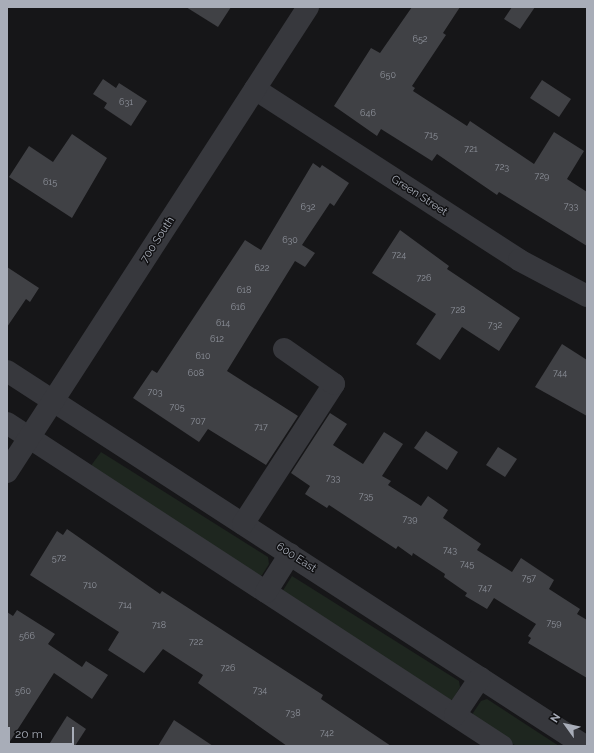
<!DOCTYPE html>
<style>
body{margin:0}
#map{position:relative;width:594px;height:753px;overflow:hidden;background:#161618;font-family:Raleway,sans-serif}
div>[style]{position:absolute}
.green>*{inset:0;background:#1e261f}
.building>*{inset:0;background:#404145}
.minor>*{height:22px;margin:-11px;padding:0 11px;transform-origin:11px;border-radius:11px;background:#37383d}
span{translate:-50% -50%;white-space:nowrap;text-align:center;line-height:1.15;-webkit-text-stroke:3px #111113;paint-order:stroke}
.number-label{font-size:9px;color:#8e929b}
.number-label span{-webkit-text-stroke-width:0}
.street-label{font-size:11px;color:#a8adb8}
.frame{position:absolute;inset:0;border:8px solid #a8adb8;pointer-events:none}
.north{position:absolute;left:546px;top:705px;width:40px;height:40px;-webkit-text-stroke:3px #111113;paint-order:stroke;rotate:303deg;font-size:11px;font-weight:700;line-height:16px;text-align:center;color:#a8adb8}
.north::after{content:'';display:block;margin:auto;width:14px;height:18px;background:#a8adb8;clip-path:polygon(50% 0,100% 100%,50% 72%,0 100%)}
.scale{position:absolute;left:8px;top:727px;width:66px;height:18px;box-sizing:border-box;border:2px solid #a8adb8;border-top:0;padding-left:5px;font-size:12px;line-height:14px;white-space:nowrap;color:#a8adb8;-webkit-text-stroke:3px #111113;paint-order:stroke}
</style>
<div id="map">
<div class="green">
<i style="clip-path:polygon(101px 452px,268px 557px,269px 564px,262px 575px,259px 577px,90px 467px)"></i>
<i style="clip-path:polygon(292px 576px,459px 681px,460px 687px,453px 699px,451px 700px,282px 592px)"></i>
<i style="clip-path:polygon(487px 699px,559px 746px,516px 746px,474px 719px,473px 713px,481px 701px)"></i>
</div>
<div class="building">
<i style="clip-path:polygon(186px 7px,231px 7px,218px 27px)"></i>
<i style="clip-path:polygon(412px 7px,460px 7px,443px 33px,446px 35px,412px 86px,415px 88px,413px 91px,467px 126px,470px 121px,534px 164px,554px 132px,584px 151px,567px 179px,587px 192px,587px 246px,499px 192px,497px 195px,437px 154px,432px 161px,381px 129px,377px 136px,334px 106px,371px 48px,380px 53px)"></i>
<i style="clip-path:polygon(512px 7px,535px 7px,520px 29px,504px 19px)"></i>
<i style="clip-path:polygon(103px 79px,116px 88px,119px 83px,147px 101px,131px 126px,104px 108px,107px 103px,93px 94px)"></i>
<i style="clip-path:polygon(542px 80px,571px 99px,559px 117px,530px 98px)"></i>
<i style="clip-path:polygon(72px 134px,107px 158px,72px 218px,9px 177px,29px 146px,53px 162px)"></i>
<i style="clip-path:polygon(313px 163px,320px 168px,322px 165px,349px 183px,334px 206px,330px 203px,302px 245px,315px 253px,305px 267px,295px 261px,227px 371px,298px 416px,266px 465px,208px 429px,199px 442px,133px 398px,152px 370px,157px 373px,245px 240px,261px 250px)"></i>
<i style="clip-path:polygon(400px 230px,449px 266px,447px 269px,520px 318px,499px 351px,462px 327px,440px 360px,416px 344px,436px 314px,372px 273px)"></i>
<i style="clip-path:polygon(7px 267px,39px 288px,30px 302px,26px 299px,7px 327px)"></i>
<i style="clip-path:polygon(562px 344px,587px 360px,587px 416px,535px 387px)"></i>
<i style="clip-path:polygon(330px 413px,347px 424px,333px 445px,363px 464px,384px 432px,403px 444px,382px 476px,391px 481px,388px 485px,421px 506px,428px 496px,448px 510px,443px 518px,481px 544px,477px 550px,512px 572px,521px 558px,554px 580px,549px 589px,580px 609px,577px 614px,587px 620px,587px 678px,528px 643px,531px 638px,528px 636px,536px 624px,494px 598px,487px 609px,465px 596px,467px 593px,444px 577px,445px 574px,413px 553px,412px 556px,398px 546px,396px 549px,329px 505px,327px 508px,305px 494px,310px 486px,291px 473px)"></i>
<i style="clip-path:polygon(426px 431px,458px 452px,447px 470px,414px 448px)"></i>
<i style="clip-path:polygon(498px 447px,517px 459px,505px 477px,486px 465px)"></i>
<i style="clip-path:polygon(67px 529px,160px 594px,162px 591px,323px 695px,321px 699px,391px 746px,287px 746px,198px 683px,203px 675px,163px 649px,144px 673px,108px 650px,119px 632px,30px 575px,57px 531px,63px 535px)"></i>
<i style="clip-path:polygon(17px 610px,55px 634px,48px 644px,82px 667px,86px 661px,108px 675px,92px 699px,54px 673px,7px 746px,7px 612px,13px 616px)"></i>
<i style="clip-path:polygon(67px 716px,86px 729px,75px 746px,48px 746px)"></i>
<i style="clip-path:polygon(174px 720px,213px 746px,158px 746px)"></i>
</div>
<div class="minor">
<i style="left:255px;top:89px;width:315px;rotate:32.9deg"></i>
<i style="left:519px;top:260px;width:77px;rotate:27.9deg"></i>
<i style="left:7px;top:371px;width:689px;rotate:32.98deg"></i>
<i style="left:7px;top:423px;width:591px;rotate:33.13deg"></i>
<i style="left:7px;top:472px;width:554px;rotate:-57.08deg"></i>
<i style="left:243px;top:524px;width:167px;rotate:-57deg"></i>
<i style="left:334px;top:384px;width:61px;rotate:-145deg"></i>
<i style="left:266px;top:592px;width:45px;rotate:-57.7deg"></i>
<i style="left:455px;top:715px;width:45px;rotate:-56deg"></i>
</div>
<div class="number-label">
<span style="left:420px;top:39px">652</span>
<span style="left:388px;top:75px">650</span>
<span style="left:126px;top:102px">631</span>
<span style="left:368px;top:113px">646</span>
<span style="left:431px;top:135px">715</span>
<span style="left:471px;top:149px">721</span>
<span style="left:502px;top:167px">723</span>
<span style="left:542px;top:176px">729</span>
<span style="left:50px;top:182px">615</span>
<span style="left:571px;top:206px">733</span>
<span style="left:308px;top:207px">632</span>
<span style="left:290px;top:240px">630</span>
<span style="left:399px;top:255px">724</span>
<span style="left:262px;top:268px">622</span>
<span style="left:424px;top:278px">726</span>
<span style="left:244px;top:290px">618</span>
<span style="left:238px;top:307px">616</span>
<span style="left:458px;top:310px">728</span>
<span style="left:223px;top:323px">614</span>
<span style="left:495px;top:325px">732</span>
<span style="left:217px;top:339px">612</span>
<span style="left:203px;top:356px">610</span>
<span style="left:196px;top:373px">608</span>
<span style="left:560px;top:373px">744</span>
<span style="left:155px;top:392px">703</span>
<span style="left:177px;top:407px">705</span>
<span style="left:198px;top:421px">707</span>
<span style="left:261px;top:427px">717</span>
<span style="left:333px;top:478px">733</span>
<span style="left:366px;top:496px">735</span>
<span style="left:410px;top:519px">739</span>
<span style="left:450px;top:550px">743</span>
<span style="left:59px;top:558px">572</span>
<span style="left:467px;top:564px">745</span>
<span style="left:529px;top:578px">757</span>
<span style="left:90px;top:585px">710</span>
<span style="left:485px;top:588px">747</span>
<span style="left:125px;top:605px">714</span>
<span style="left:554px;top:623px">759</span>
<span style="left:159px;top:625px">718</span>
<span style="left:27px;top:636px">566</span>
<span style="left:196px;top:642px">722</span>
<span style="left:228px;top:668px">726</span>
<span style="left:260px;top:690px">734</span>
<span style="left:23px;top:691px">560</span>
<span style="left:293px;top:713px">738</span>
<span style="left:327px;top:733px">742</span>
</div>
<div class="street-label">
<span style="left:419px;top:196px;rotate:33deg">Green Street</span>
<span style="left:158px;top:240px;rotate:-57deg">700 South</span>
<span style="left:296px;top:558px;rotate:33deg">600 East</span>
</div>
<div class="frame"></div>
<div class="north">N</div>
<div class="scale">20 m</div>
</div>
